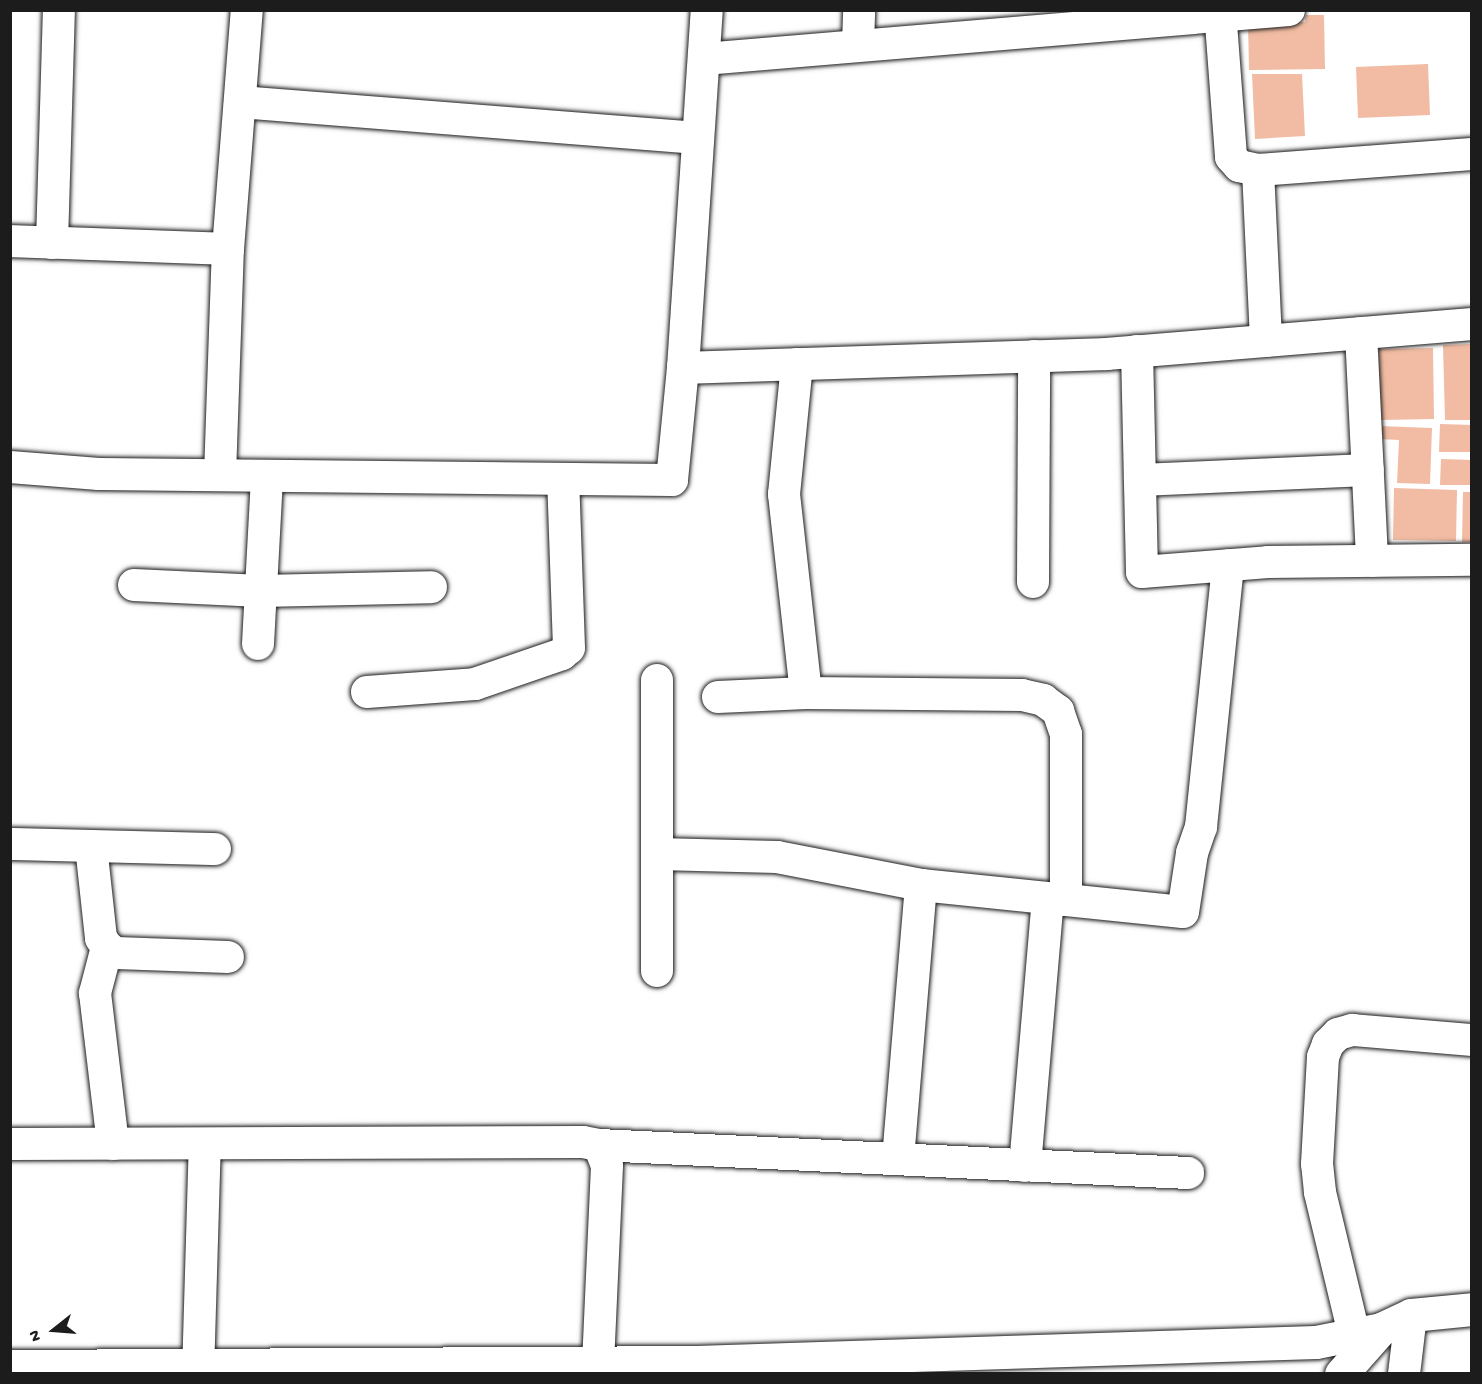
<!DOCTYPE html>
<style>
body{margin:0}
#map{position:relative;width:1482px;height:1384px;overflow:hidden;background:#fff;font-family:"Gochi Hand",sans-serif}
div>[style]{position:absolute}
.building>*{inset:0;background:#f1bca3}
.roads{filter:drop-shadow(0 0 2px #1c1c1c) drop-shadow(0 0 2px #1c1c1c)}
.street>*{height:32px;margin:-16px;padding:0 16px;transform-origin:16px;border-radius:16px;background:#fff}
.secondary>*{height:33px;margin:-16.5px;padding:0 16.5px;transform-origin:16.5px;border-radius:16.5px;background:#fff}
span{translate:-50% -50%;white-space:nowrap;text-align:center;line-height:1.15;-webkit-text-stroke:6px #fff;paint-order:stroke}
.frame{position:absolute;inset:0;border:12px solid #1c1c1c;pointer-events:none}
.north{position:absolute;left:24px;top:1300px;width:60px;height:60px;-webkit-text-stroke:4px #fff;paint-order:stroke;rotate:253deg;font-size:16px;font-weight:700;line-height:24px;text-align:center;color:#1c1c1c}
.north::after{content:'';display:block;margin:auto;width:21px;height:27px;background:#1c1c1c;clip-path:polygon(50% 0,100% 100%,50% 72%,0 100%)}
</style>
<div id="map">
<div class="building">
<i style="clip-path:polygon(1306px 15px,1324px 15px,1325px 69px,1249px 70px,1248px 23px,1305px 22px)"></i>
<i style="clip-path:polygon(1428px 64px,1430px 115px,1358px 118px,1356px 67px)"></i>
<i style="clip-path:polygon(1252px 74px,1302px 74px,1305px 136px,1255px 139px)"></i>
<i style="clip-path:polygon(1472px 344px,1472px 420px,1445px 420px,1443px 345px)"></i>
<i style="clip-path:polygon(1433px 348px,1434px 419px,1380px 420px,1379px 349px)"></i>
<i style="clip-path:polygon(1440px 424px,1472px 425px,1472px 452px,1439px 452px)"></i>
<i style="clip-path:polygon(1379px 426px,1432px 428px,1430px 484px,1397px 483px,1399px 440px,1379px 439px)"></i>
<i style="clip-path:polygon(1441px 459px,1472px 460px,1472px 485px,1440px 485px)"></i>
<i style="clip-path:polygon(1394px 488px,1457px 490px,1456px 541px,1393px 540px)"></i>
<i style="clip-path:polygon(1463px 492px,1472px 492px,1472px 542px,1462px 542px)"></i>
</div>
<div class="roads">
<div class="street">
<i style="left:1220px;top:10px;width:147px;rotate:85.7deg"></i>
<i style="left:1231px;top:157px;width:12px;rotate:48deg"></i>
<i style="left:1239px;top:166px;width:19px;rotate:12deg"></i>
<i style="left:1258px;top:170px;width:215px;rotate:-4.3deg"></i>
<i style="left:858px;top:44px;width:34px;rotate:-88deg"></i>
<i style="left:704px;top:59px;width:587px;rotate:-4.79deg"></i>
<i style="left:240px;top:102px;width:459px;rotate:4.5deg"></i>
<i style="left:1258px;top:170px;width:171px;rotate:87.3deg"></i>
<i style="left:10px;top:241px;width:218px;rotate:2.1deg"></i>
<i style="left:52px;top:243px;width:233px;rotate:-88.3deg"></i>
<i style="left:1361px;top:333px;width:228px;rotate:87.2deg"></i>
<i style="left:1137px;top:351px;width:221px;rotate:88.7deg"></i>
<i style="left:1142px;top:572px;width:126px;rotate:-4.5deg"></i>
<i style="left:1268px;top:562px;width:204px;rotate:-0.6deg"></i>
<i style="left:797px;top:364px;width:131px;rotate:95.7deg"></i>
<i style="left:784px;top:494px;width:200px;rotate:83.7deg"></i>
<i style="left:683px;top:368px;width:359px;rotate:-86.2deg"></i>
<i style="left:10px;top:467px;width:89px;rotate:4.5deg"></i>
<i style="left:99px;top:474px;width:573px;rotate:0.6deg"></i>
<i style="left:672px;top:480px;width:113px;rotate:-84.4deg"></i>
<i style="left:683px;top:368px;width:424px;rotate:-1.9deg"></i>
<i style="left:1107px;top:354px;width:366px;rotate:-4.7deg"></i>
<i style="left:220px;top:475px;width:226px;rotate:-88deg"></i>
<i style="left:228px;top:249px;width:240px;rotate:-85.5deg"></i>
<i style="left:1140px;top:480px;width:228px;rotate:-2.5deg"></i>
<i style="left:1033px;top:582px;width:226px;rotate:-89.7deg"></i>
<i style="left:134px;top:585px;width:127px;rotate:2.7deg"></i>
<i style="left:261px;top:591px;width:170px;rotate:-1.3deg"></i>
<i style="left:258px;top:644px;width:168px;rotate:-86.9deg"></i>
<i style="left:367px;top:692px;width:108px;rotate:-4.2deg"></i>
<i style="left:475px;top:684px;width:92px;rotate:-19deg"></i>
<i style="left:562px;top:654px;width:9px;rotate:-41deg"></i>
<i style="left:569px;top:648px;width:169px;rotate:-92deg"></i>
<i style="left:718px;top:697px;width:88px;rotate:-2.6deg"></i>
<i style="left:806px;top:693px;width:216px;rotate:0.5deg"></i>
<i style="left:1022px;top:695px;width:22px;rotate:13deg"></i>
<i style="left:1043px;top:700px;width:19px;rotate:36deg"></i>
<i style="left:1058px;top:711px;width:24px;rotate:71deg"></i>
<i style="left:1066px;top:734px;width:166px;rotate:90deg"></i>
<i style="left:10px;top:844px;width:205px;rotate:1.4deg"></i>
<i style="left:91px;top:846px;width:93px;rotate:83.8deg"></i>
<i style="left:101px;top:938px;width:11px;rotate:56deg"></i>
<i style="left:107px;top:947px;width:11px;rotate:34deg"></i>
<i style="left:116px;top:953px;width:112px;rotate:2deg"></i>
<i style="left:658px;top:854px;width:119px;rotate:1.4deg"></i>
<i style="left:777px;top:857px;width:147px;rotate:11deg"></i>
<i style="left:921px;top:885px;width:263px;rotate:5.9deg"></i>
<i style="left:1183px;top:912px;width:60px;rotate:-81.3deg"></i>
<i style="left:1192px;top:853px;width:28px;rotate:-71deg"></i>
<i style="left:1201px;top:827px;width:263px;rotate:-84.1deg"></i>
<i style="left:107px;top:947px;width:48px;rotate:104.6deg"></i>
<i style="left:95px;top:993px;width:152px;rotate:83.2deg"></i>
<i style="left:657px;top:971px;width:291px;rotate:-90deg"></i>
<i style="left:10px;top:1144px;width:573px;rotate:-0.2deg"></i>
<i style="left:583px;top:1142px;width:16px;rotate:11deg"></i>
<i style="left:599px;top:1145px;width:22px;rotate:69deg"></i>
<i style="left:607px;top:1166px;width:197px;rotate:92.6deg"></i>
<i style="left:599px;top:1145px;width:590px;rotate:2.72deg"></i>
<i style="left:898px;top:1159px;width:275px;rotate:-85.2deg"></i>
<i style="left:1025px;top:1166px;width:269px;rotate:-85.1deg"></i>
<i style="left:1354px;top:1334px;width:146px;rotate:-103.5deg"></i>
<i style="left:1320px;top:1192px;width:28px;rotate:-96deg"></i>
<i style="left:1317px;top:1164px;width:107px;rotate:-86.8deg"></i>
<i style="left:1323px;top:1057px;width:14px;rotate:-69deg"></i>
<i style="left:1328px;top:1044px;width:14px;rotate:-45deg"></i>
<i style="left:1338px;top:1034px;width:15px;rotate:-16deg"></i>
<i style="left:1352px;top:1030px;width:120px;rotate:4.8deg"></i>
<i style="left:198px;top:1374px;width:230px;rotate:-88.3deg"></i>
<i style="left:1404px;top:1374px;width:59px;rotate:-83.2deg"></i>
</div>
<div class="secondary">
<i style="left:10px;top:1366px;width:686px;rotate:-0.33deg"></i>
<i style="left:696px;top:1362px;width:620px;rotate:-1.85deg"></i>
<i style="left:1316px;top:1342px;width:66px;rotate:-11.3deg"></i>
<i style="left:1381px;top:1329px;width:33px;rotate:-25deg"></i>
<i style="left:1411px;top:1315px;width:61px;rotate:-5.6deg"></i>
<i style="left:1341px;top:1374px;width:60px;rotate:-48.4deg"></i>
</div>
</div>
<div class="frame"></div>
<div class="north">N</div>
</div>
